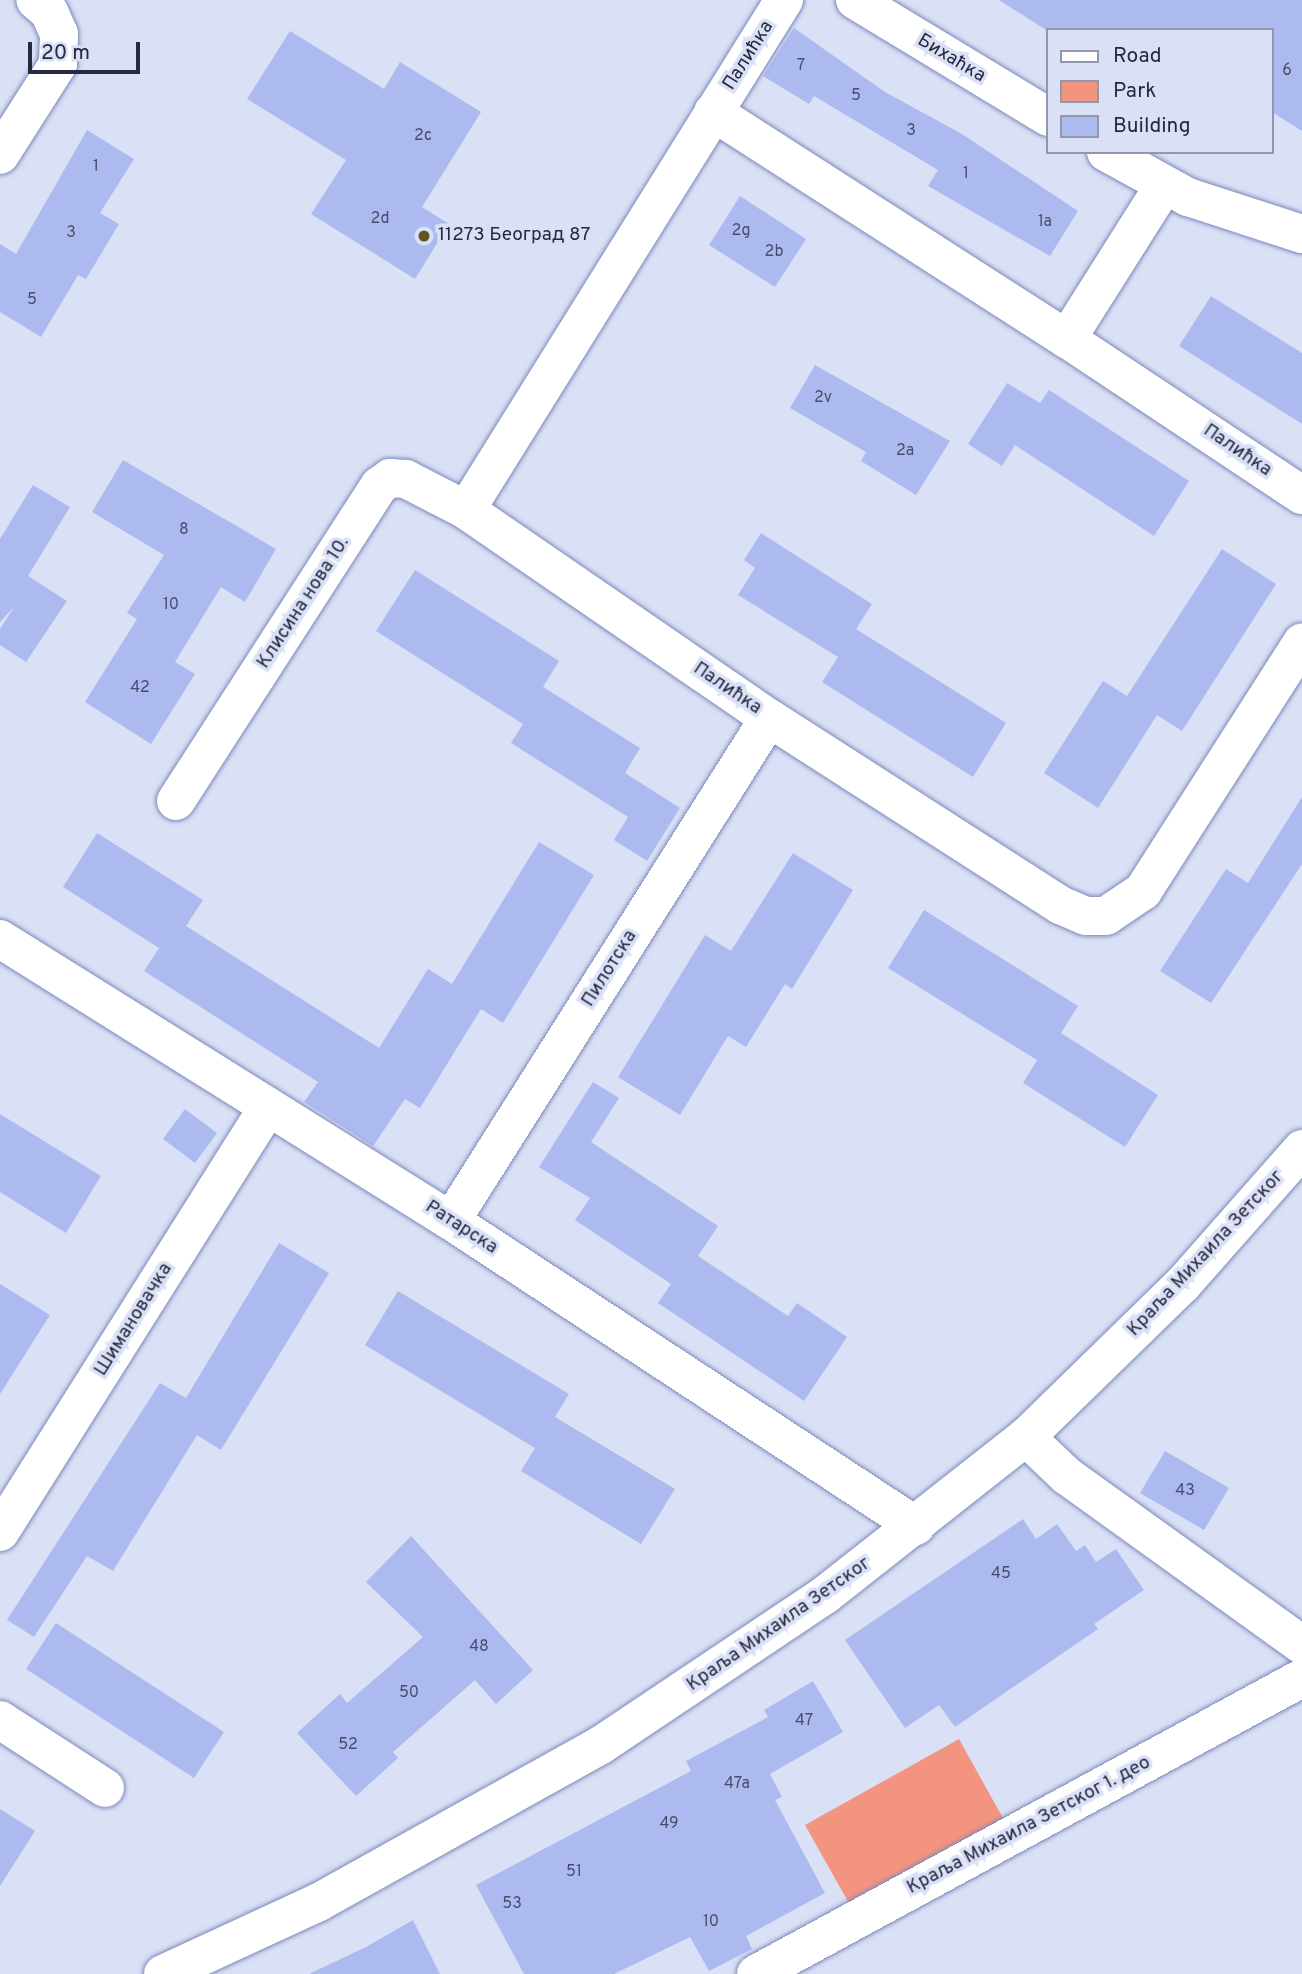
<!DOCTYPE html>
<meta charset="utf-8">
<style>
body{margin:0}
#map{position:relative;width:1302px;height:1974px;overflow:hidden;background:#dae0f6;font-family:Overpass,sans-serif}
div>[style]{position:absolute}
.green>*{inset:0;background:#f39480}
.building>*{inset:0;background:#acbaf0}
.roads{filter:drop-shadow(0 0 2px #7c89ba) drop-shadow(0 0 2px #7c89ba)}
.minor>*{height:38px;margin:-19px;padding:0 19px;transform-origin:19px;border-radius:19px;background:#fff}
.dots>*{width:19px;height:19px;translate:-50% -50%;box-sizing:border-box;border:4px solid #dae0f6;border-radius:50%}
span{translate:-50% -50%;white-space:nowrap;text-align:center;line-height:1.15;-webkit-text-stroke:7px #dae0f6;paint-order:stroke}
.number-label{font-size:16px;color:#474e6a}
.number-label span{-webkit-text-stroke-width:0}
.street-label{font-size:19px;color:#252a3e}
.poi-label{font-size:19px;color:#252a3e}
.left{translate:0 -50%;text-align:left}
.legend{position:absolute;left:1046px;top:28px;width:228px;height:126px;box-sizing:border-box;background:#dae0f6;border:2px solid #9297ac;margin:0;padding:9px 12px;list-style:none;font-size:21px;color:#252a3e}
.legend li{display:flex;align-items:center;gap:14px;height:35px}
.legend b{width:35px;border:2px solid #9297ac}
.scale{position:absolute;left:28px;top:42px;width:112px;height:32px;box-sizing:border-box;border:4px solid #252a3e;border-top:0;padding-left:9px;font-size:21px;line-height:24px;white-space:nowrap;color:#252a3e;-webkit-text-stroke:5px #dae0f6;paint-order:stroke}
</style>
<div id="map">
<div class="green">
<i style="clip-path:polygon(959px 1739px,1004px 1820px,850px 1905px,805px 1825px)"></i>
</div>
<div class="building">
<i style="clip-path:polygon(999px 0,1302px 0,1302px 131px,1272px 112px,1272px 30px,1046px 30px)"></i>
<i style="clip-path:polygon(794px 28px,885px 92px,962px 134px,1078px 211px,1050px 256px,928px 186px,938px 170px,814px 96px,809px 104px,763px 76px)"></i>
<i style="clip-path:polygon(290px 31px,384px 89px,400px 62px,481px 112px,422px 207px,449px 224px,415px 279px,311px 214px,346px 160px,247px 99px)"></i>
<i style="clip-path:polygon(87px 130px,134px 159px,100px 213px,119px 224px,86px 279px,78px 275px,41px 337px,0 312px,0 244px,16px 254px)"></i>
<i style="clip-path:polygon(740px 196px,806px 239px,775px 287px,709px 245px)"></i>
<i style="clip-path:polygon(1211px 296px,1302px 353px,1302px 424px,1179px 346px)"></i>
<i style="clip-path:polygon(815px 365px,950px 441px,916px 495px,861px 461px,866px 452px,790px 408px)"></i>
<i style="clip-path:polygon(1007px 383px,1040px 403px,1049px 390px,1189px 481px,1154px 536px,1015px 445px,1002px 466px,968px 444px)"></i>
<i style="clip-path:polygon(123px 460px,276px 549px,245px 602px,221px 587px,175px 662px,195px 674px,151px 744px,85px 702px,137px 619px,127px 613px,164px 555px,92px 512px)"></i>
<i style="clip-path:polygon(33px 485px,70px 507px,28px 576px,67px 601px,26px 662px,0 645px,0 629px,14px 607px,0 622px,0 539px)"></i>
<i style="clip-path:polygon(761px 533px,872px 604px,856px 629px,1006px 723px,973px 777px,822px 682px,838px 657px,738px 595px,755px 568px,744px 560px)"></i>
<i style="clip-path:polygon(1222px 549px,1276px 584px,1182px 731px,1157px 715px,1098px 808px,1044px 773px,1103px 681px,1127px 696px)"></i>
<i style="clip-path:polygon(415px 570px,559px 661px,543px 687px,640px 748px,625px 773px,680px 808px,647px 861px,614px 840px,628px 817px,511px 743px,523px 724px,376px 631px)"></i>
<i style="clip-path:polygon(1302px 797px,1302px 864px,1211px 1003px,1160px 971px,1226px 869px,1248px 883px)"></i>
<i style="clip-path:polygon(97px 833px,203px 900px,186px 926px,379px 1048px,428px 969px,452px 984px,539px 842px,594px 875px,503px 1023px,481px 1009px,420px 1108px,405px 1099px,373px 1146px,304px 1102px,318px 1082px,144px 971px,159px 948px,63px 887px)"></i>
<i style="clip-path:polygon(793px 853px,853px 890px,792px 989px,785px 984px,746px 1047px,728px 1036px,680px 1115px,618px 1077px,705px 935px,731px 951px)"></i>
<i style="clip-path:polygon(924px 910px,1078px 1006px,1061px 1033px,1158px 1095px,1125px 1147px,1023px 1083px,1037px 1060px,888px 968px)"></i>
<i style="clip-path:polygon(593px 1082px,619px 1098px,591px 1142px,718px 1226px,698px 1256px,788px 1316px,797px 1303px,847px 1337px,804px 1401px,658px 1303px,671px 1284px,575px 1220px,590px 1198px,539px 1167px)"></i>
<i style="clip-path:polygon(185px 1109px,217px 1133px,195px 1163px,163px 1139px)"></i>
<i style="clip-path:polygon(0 1114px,101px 1176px,66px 1233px,0 1192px)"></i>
<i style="clip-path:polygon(279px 1243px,329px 1273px,221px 1450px,197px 1435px,113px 1571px,87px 1556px,34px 1637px,7px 1620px,160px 1383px,186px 1398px)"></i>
<i style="clip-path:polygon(0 1284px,50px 1315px,0 1394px)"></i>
<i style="clip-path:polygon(398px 1291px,569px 1394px,555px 1417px,675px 1489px,641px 1544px,521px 1471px,535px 1448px,365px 1345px)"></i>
<i style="clip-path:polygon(1165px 1451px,1229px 1488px,1204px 1530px,1140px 1493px)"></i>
<i style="clip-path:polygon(1023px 1519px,1036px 1539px,1057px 1524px,1076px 1551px,1085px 1545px,1096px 1562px,1116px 1549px,1144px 1590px,1094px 1624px,1098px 1629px,955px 1727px,939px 1705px,905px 1728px,845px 1640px)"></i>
<i style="clip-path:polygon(411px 1536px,533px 1670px,496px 1704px,475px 1680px,393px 1752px,398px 1758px,356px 1796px,297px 1733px,340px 1694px,347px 1703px,423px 1637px,366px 1582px)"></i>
<i style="clip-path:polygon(56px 1623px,224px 1732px,194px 1778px,26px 1669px)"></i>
<i style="clip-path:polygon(813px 1681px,843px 1732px,770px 1774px,782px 1797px,775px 1800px,825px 1893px,746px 1936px,752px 1949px,709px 1971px,690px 1937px,614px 1974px,524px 1974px,476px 1885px,691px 1771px,686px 1761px,768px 1717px,764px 1710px)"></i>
<i style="clip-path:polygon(0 1809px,35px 1831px,0 1886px)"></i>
<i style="clip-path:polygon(413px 1920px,440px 1974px,309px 1974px,366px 1947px)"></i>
</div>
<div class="roads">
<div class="minor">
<i style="left:784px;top:0;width:601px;rotate:121.94deg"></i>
<i style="left:466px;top:510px;width:368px;rotate:34.5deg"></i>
<i style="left:769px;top:718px;width:346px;rotate:32.7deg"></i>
<i style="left:1060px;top:905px;width:28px;rotate:23deg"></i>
<i style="left:1086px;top:916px;width:20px"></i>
<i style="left:1106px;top:916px;width:45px;rotate:-34deg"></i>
<i style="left:1143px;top:891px;width:295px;rotate:-57.4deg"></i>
<i style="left:855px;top:0;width:226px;rotate:31.2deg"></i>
<i style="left:713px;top:112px;width:421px;rotate:32.7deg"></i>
<i style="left:1106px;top:152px;width:94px;rotate:28.8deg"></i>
<i style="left:1188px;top:197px;width:120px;rotate:18deg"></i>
<i style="left:0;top:155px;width:108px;rotate:-57.5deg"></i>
<i style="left:58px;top:64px;width:30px;rotate:-88deg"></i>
<i style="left:59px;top:34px;width:24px;rotate:-114deg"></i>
<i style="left:49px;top:12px;width:18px;rotate:-139deg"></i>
<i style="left:1163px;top:187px;width:180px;rotate:122.3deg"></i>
<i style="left:1067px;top:339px;width:282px;rotate:33.6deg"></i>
<i style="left:176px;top:801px;width:375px;rotate:-57.2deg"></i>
<i style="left:379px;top:486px;width:14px;rotate:-36deg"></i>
<i style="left:390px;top:478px;width:16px;rotate:4deg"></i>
<i style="left:406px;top:479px;width:68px;rotate:27.3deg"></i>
<i style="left:0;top:939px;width:532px;rotate:32.02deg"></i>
<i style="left:451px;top:1221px;width:556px;rotate:33.26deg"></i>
<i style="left:451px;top:1221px;width:595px;rotate:-57.7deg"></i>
<i style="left:1026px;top:1437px;width:57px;rotate:43.6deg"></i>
<i style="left:1067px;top:1476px;width:289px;rotate:35.7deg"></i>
<i style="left:0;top:1532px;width:502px;rotate:-57.76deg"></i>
<i style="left:0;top:1720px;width:125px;rotate:32.9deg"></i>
<i style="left:163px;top:1974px;width:172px;rotate:-24.8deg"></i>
<i style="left:319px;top:1902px;width:323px;rotate:-29.1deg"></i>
<i style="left:601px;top:1745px;width:270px;rotate:-33.8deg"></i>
<i style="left:825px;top:1595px;width:256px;rotate:-38.2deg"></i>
<i style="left:1026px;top:1437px;width:219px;rotate:-44.3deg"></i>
<i style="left:1183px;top:1284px;width:180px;rotate:-48.6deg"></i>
<i style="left:756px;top:1974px;width:621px;rotate:-28.46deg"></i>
</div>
</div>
<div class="dots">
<i style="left:424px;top:236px;background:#635421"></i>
</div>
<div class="number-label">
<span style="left:801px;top:66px">7</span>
<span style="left:1287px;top:71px">6</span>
<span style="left:856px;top:96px">5</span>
<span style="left:911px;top:131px">3</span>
<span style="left:423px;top:136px">2c</span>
<span style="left:96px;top:167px">1</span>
<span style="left:966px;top:174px">1</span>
<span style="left:380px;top:219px">2d</span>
<span style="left:1045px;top:222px">1a</span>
<span style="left:741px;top:231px">2g</span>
<span style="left:71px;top:233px">3</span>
<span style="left:774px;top:252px">2b</span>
<span style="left:32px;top:300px">5</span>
<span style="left:823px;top:398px">2v</span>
<span style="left:905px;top:451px">2a</span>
<span style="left:184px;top:530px">8</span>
<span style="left:171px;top:605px">10</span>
<span style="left:140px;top:688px">42</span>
<span style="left:1185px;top:1491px">43</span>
<span style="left:1001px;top:1574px">45</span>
<span style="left:479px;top:1647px">48</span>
<span style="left:409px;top:1693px">50</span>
<span style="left:804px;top:1721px">47</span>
<span style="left:348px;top:1745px">52</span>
<span style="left:737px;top:1784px">47a</span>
<span style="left:669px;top:1824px">49</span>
<span style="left:574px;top:1872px">51</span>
<span style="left:512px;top:1904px">53</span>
<span style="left:711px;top:1922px">10</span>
</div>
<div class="street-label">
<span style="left:749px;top:56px;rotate:-58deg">Палићка</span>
<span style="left:951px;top:59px;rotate:31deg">Бихаћка</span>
<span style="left:1237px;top:451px;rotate:34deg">Палићка</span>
<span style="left:304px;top:603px;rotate:-57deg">Клисина нова 10.</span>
<span style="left:727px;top:689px;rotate:34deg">Палићка</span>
<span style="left:610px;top:969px;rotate:-58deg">Пилотска</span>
<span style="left:461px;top:1228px;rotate:33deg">Ратарска</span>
<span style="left:1206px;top:1254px;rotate:-47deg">Краља Михаила Зетског</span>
<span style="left:134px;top:1320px;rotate:-58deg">Шимановачка</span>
<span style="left:779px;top:1625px;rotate:-35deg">Краља Михаила Зетског</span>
<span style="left:1029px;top:1826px;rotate:-28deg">Краља Михаила Зетског 1. део</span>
</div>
<div class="poi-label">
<span class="left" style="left:438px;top:236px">11273 Београд 87</span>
</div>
<ul class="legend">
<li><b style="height:9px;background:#fff"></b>Road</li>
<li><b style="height:19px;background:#f39480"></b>Park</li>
<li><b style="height:19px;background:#acbaf0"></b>Building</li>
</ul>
<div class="scale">20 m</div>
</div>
